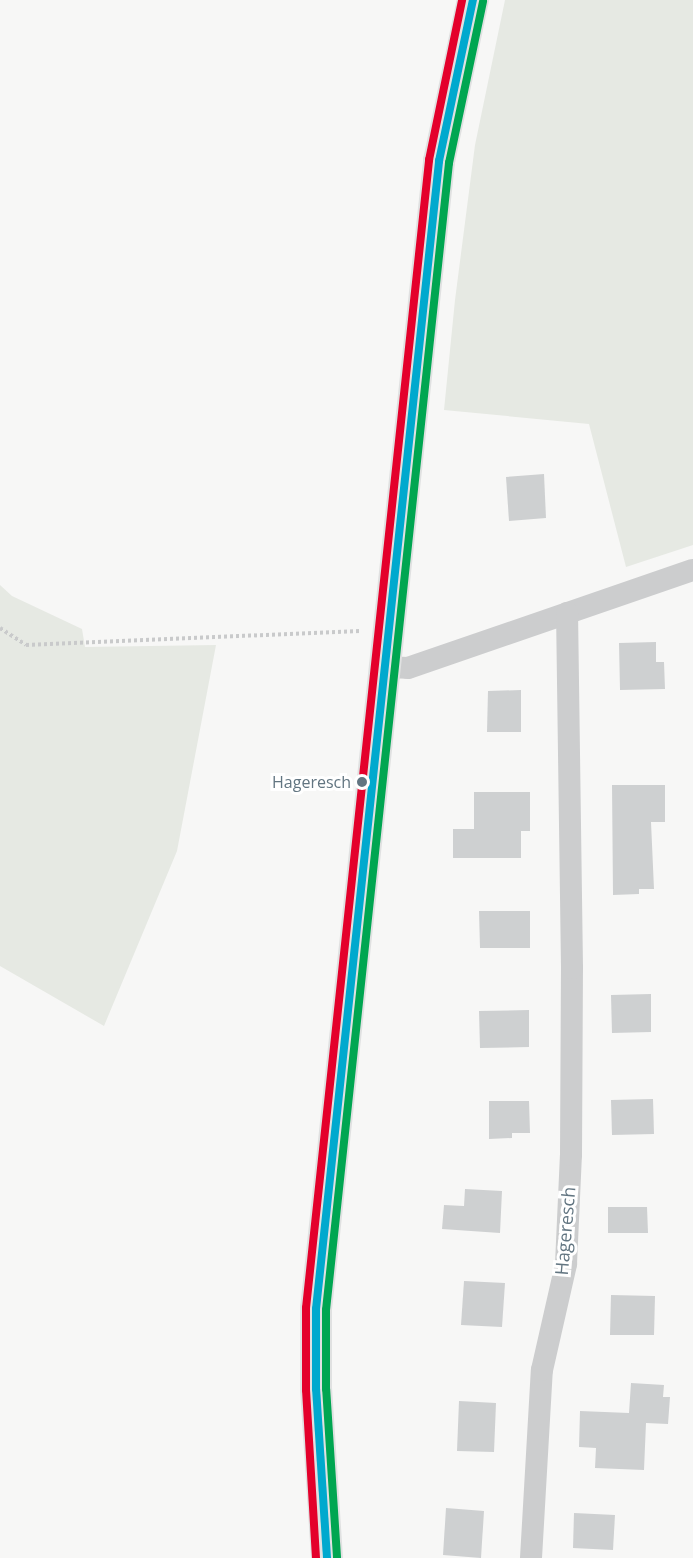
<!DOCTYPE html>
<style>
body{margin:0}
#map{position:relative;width:693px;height:1558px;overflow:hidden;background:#f7f7f6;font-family:"Open Sans",sans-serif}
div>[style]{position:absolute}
.green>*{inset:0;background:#e6e9e3}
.building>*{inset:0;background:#ced0d1}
.path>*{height:4px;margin-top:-2px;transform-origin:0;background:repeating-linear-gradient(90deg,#c9cacb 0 3px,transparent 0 6px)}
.minor>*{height:22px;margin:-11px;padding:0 11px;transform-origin:11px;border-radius:11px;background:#cccdce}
.secondary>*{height:32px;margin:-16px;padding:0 16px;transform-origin:16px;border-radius:16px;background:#e0e1e1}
.bus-1>*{height:8px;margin:-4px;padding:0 4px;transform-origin:4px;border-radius:4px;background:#00a9ce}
.bus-2>*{height:8px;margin:-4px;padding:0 4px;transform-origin:4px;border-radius:4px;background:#00a651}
.bus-3>*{height:8px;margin:-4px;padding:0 4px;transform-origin:4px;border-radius:4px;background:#e4002b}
.dots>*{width:16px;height:16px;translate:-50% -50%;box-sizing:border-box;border:3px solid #fff;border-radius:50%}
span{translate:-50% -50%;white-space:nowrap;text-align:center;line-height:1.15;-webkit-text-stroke:6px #fff;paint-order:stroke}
.bus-label{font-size:16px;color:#627581}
.right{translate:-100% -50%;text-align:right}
.street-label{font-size:18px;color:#627581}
</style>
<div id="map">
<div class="green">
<i style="clip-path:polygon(505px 0,693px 0,693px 545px,626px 567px,589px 424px,444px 410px,455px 300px,475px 145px)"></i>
<i style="clip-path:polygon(0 585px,12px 596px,82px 629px,85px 647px,216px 645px,177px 851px,104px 1026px,0 966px)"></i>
</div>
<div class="building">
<i style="clip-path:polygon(544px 474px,546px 518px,509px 521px,506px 477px)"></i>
<i style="clip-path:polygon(656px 642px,656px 662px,664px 662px,665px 689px,620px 690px,619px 643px)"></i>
<i style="clip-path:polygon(521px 690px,521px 732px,487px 732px,488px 691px)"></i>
<i style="clip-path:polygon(612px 785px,665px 785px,665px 822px,651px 822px,654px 889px,639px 889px,639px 894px,613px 895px)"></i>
<i style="clip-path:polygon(474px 792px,530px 792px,530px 831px,521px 831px,521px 858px,453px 858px,453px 829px,474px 829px)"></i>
<i style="clip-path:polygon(479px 911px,530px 911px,530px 948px,480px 948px)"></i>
<i style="clip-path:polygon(651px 994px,651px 1032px,612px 1033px,611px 995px)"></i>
<i style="clip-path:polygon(529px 1010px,529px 1047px,480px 1048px,479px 1011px)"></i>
<i style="clip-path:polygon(653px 1099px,654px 1134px,612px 1135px,611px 1100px)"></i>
<i style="clip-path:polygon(489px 1101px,529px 1101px,530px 1133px,512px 1133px,512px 1138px,489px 1139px)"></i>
<i style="clip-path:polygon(465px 1189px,502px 1191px,500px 1233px,442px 1229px,444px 1205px,464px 1206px)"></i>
<i style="clip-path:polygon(608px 1207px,647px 1207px,648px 1233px,608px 1233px)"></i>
<i style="clip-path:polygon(464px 1281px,505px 1283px,502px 1327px,461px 1325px)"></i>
<i style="clip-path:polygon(611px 1295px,655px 1296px,654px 1335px,610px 1335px)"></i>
<i style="clip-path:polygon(631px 1383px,664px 1385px,663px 1397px,670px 1397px,668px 1424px,646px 1423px,644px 1470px,595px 1468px,596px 1448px,579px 1447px,580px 1411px,629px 1413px)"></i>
<i style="clip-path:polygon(459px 1401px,496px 1403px,494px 1452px,457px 1451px)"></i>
<i style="clip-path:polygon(446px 1508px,484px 1511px,481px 1558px,443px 1555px)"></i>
<i style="clip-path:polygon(574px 1513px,615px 1515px,613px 1550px,573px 1548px)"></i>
</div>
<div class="path">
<i style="left:0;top:628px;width:31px;rotate:33deg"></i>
<i style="left:26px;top:645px;width:334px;rotate:-2.4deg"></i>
</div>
<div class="minor">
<i style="left:383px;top:667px;width:25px;rotate:2deg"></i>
<i style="left:408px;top:668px;width:301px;rotate:-19deg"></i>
<i style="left:531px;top:1558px;width:188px;rotate:-86.7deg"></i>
<i style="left:542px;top:1370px;width:109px;rotate:-77.2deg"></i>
<i style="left:566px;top:1264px;width:109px;rotate:-87.4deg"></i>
<i style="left:571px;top:1155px;width:187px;rotate:-89.7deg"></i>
<i style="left:572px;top:968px;width:355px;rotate:-90.8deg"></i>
</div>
<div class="secondary">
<i style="left:327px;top:1558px;width:169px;rotate:-93.7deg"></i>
<i style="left:316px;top:1389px;width:80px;rotate:-90deg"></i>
<i style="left:316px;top:1309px;width:1155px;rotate:-83.88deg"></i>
<i style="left:439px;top:161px;width:165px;rotate:-78.1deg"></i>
</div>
<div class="bus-1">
<i style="left:327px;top:1558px;width:169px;rotate:-93.7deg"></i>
<i style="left:316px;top:1389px;width:80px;rotate:-90deg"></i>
<i style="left:316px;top:1309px;width:1155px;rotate:-83.88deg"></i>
<i style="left:439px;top:161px;width:165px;rotate:-78.1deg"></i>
</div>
<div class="bus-2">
<i style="left:337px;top:1557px;width:168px;rotate:-93.7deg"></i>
<i style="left:326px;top:1389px;width:79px;rotate:-90deg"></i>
<i style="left:326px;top:1310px;width:1154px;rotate:-83.88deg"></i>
<i style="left:449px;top:163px;width:165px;rotate:-78.1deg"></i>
</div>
<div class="bus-3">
<i style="left:316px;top:1558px;width:168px;rotate:-93.4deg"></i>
<i style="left:306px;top:1390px;width:82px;rotate:-90deg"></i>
<i style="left:306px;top:1308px;width:1155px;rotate:-83.88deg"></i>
<i style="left:429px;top:160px;width:163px;rotate:-78.3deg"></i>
</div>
<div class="dots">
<i style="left:362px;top:782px;background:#627581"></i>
</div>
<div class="bus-label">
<span class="right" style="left:351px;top:782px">Hageresch</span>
</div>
<div class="street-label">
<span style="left:565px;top:1231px;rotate:-85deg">Hageresch</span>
</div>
</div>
